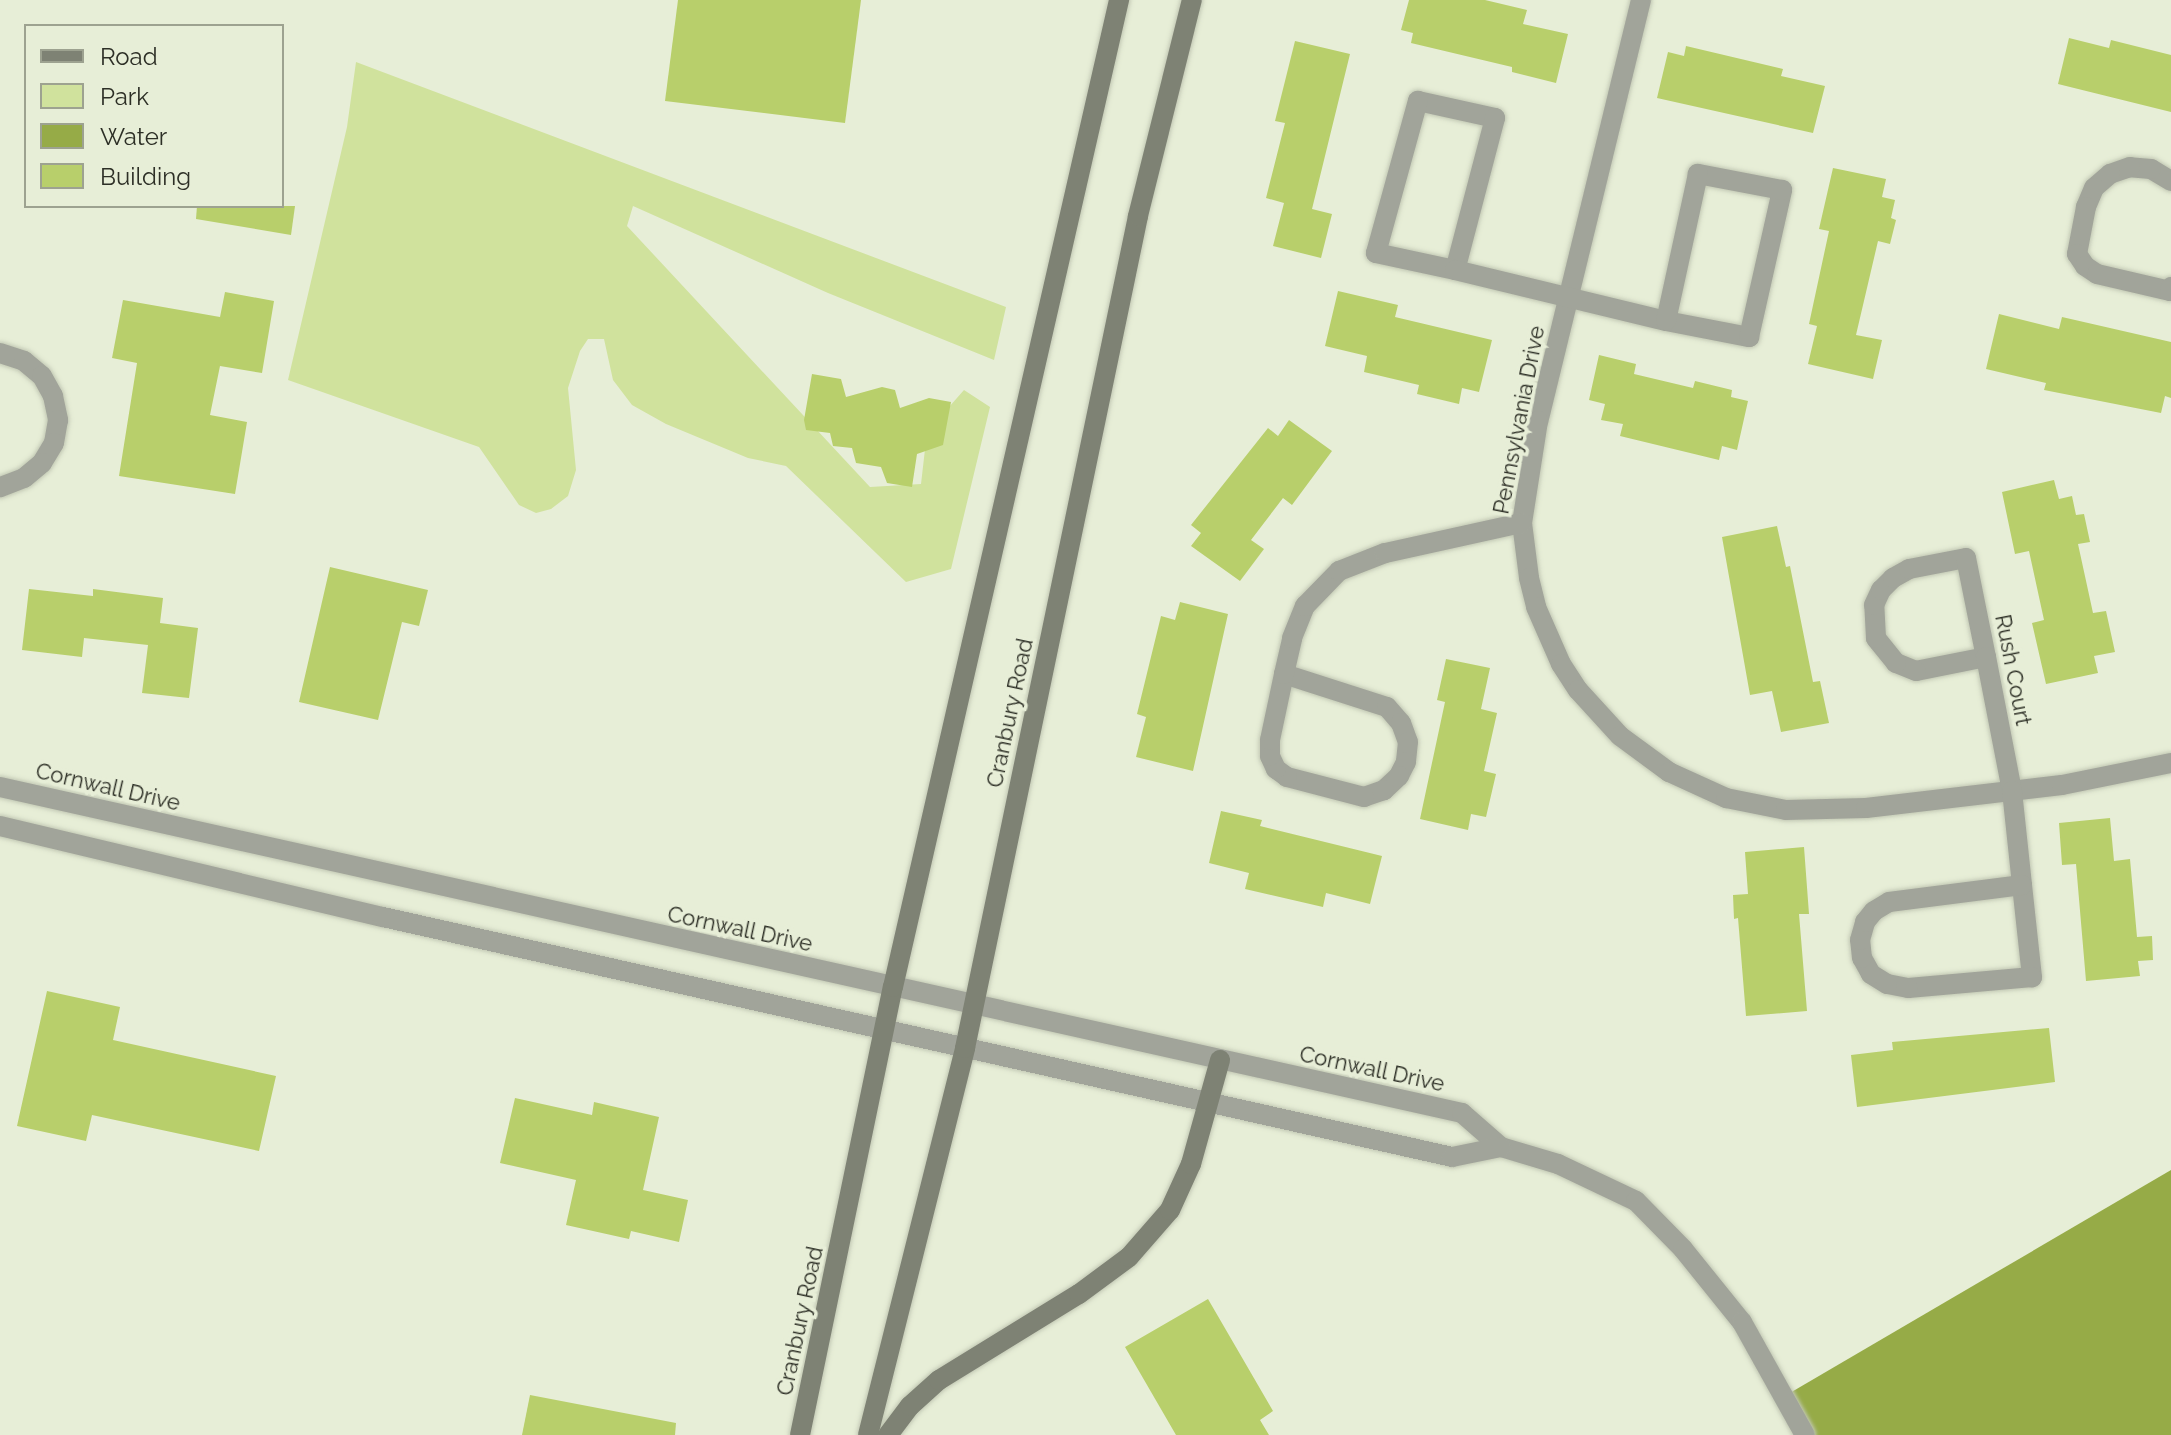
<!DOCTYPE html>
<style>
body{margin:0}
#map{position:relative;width:2171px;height:1435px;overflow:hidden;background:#e7eed7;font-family:Raleway,sans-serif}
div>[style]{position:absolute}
.green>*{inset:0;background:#d0e29d}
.water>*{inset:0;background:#96ab47}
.building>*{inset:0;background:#b8cf6b}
.roads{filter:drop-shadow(0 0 2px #c2c8b4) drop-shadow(0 0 2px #c2c8b4)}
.street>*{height:20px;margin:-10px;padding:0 10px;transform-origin:10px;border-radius:10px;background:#a1a49a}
.secondary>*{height:20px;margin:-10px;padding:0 10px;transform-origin:10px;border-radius:10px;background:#7e8274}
span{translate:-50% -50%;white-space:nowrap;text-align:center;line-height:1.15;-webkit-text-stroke:7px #e7eed7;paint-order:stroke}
.street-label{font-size:22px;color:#2d2f26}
.legend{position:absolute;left:24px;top:24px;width:260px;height:184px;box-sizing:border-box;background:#e7eed7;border:2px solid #9da290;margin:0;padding:10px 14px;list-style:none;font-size:24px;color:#2d2f26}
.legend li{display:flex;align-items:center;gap:16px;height:40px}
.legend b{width:40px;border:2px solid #9da290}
</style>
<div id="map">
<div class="green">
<i style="clip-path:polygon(356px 62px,1006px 307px,994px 360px,828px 293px,633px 206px,627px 226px,870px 487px,921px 484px,927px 432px,964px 390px,990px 407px,951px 569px,906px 582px,786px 466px,748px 458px,666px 424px,632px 405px,613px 380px,604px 339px,588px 339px,580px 351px,568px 388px,576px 470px,568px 496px,551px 509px,536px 513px,519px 505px,479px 447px,288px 380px,347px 127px)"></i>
</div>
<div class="water">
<i style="clip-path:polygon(2171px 1170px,2171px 1435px,1805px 1435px,1783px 1397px)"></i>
</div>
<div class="building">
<i style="clip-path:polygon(678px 0,861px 0,845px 123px,665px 101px)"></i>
<i style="clip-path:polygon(1409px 0,1485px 0,1527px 10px,1523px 24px,1568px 34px,1556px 83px,1512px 72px,1512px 67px,1411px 43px,1413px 33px,1401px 30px)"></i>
<i style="clip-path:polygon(2069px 38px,2109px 48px,2111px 40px,2171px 55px,2171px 112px,2058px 84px)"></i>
<i style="clip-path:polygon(1295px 41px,1350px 54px,1312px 209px,1332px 214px,1321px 258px,1273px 246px,1284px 203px,1266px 198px,1285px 123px,1275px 121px)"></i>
<i style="clip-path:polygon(1686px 46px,1783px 69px,1781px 76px,1825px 86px,1813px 133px,1657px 98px,1668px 52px,1684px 56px)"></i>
<i style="clip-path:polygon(1833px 168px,1886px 179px,1882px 197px,1895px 200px,1891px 218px,1896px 220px,1890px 244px,1878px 241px,1856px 335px,1882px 340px,1873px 379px,1808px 364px,1817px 326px,1809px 324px,1829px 231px,1819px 229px)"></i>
<i style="clip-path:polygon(197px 206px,295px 206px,291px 235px,196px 219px)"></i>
<i style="clip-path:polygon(1338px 291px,1398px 305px,1395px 317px,1492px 340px,1479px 392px,1462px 388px,1459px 404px,1417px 394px,1419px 385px,1364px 372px,1367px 356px,1325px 346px)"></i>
<i style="clip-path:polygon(225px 292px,274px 301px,262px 373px,220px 366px,210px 415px,247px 422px,235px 494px,119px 476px,137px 363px,112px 358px,123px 300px,220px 317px)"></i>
<i style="clip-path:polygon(1999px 314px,2059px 329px,2062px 317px,2171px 342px,2171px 398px,2165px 396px,2161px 413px,2044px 390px,2046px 383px,1986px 369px)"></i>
<i style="clip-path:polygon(1599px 355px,1636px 364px,1634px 374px,1693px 388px,1695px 381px,1732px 390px,1731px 397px,1748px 401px,1737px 450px,1722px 446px,1719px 460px,1620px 436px,1623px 424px,1601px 420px,1605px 404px,1589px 400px)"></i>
<i style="clip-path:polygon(812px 374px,841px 379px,846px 397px,882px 387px,895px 390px,900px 408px,929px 398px,951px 402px,943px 445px,917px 454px,912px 487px,887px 483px,881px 467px,856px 463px,852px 448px,833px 446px,830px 433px,806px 430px,804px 420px)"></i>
<i style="clip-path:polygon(1289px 420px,1332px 451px,1292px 505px,1283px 498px,1251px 540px,1264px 549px,1240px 581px,1191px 546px,1201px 533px,1191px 525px,1268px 428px,1278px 436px)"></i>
<i style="clip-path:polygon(2054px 480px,2059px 499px,2072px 496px,2076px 515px,2084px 514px,2090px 542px,2078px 544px,2093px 613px,2106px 611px,2115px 652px,2094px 656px,2098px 673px,2046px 684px,2032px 623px,2044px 620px,2029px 551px,2015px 554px,2002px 492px)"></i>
<i style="clip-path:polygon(1777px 526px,1786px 567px,1790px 566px,1813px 682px,1820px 681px,1829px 723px,1781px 732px,1772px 691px,1750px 695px,1722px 537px)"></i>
<i style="clip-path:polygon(330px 567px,428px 590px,419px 626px,402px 622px,378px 720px,299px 702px)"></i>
<i style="clip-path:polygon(29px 589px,93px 596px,93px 589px,163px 598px,160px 623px,198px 628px,189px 698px,142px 693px,148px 645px,84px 638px,82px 657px,22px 650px)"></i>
<i style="clip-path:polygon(1180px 602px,1228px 614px,1193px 771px,1136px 757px,1146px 717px,1137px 714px,1161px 616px,1175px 620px)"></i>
<i style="clip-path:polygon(1446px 659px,1490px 668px,1481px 709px,1497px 713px,1484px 771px,1496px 774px,1486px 817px,1471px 814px,1468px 830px,1420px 819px,1445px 702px,1437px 700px)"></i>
<i style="clip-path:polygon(1221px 811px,1262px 820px,1260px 826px,1382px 856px,1370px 904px,1326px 893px,1323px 907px,1245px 889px,1249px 873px,1209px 863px)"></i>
<i style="clip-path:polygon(2110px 818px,2114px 861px,2130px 859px,2137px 937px,2152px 936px,2153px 960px,2138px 961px,2140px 976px,2086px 981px,2076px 864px,2062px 865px,2059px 823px)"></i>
<i style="clip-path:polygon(1804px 847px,1809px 914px,1799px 914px,1807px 1011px,1746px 1016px,1738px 918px,1734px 919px,1733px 895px,1748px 894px,1745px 852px)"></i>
<i style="clip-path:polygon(47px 991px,120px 1007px,113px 1040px,276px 1076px,259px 1151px,92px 1115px,86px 1141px,17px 1126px)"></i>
<i style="clip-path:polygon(2049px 1028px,2055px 1082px,1857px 1107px,1851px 1055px,1893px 1050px,1892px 1042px)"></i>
<i style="clip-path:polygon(515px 1098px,592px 1115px,594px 1102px,659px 1117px,643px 1190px,688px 1200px,679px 1242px,631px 1231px,629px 1239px,566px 1225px,576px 1180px,500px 1163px)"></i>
<i style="clip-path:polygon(1208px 1299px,1273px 1411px,1260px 1420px,1269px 1435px,1176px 1435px,1125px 1347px)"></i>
<i style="clip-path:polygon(530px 1395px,676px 1423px,675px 1435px,522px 1435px)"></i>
</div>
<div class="roads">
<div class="street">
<i style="left:1641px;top:0;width:433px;rotate:103.7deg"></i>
<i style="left:1538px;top:421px;width:103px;rotate:98.9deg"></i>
<i style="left:1522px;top:523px;width:55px;rotate:82.7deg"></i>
<i style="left:1529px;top:578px;width:30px;rotate:76deg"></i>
<i style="left:1536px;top:607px;width:62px;rotate:66.3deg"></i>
<i style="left:1561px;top:664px;width:31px;rotate:57deg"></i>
<i style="left:1578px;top:690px;width:62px;rotate:47.6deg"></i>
<i style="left:1620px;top:736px;width:61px;rotate:36.3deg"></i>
<i style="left:1669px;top:772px;width:63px;rotate:24.5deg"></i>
<i style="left:1726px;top:798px;width:61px;rotate:11.3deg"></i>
<i style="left:1786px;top:810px;width:80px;rotate:-1.4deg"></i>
<i style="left:1866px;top:808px;width:197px;rotate:-6.7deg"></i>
<i style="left:2062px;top:785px;width:111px;rotate:-11.4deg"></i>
<i style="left:1418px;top:101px;width:79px;rotate:12.4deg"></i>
<i style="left:1495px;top:118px;width:157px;rotate:104.7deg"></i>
<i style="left:1455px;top:270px;width:81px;rotate:-167.9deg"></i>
<i style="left:1376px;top:253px;width:158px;rotate:-74.6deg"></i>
<i style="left:2171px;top:181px;width:23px;rotate:-149deg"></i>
<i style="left:2151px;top:169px;width:21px;rotate:-175deg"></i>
<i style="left:2130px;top:167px;width:21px;rotate:161deg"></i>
<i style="left:2110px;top:174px;width:21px;rotate:139deg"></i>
<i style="left:2094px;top:188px;width:21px;rotate:113deg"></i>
<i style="left:2086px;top:207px;width:48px;rotate:100.8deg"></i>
<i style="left:2077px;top:254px;width:14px;rotate:56deg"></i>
<i style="left:2085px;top:266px;width:14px;rotate:34deg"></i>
<i style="left:2097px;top:274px;width:75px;rotate:13.1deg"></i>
<i style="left:2170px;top:291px;width:4px;rotate:-76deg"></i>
<i style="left:1455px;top:270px;width:217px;rotate:13.6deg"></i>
<i style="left:1666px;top:321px;width:85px;rotate:10.9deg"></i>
<i style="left:1749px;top:337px;width:151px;rotate:-77.3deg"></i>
<i style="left:1782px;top:190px;width:86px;rotate:-169.2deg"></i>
<i style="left:1698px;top:174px;width:150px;rotate:102.3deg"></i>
<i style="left:0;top:353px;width:25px;rotate:18deg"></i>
<i style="left:24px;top:361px;width:23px;rotate:40deg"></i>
<i style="left:42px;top:376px;width:23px;rotate:61deg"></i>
<i style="left:53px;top:396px;width:25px;rotate:78deg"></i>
<i style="left:58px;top:420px;width:23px;rotate:100deg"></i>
<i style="left:54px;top:443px;width:23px;rotate:121deg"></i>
<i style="left:42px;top:463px;width:23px;rotate:140deg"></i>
<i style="left:24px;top:478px;width:26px;rotate:159deg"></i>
<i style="left:1986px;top:657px;width:71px;rotate:168.7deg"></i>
<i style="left:1916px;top:671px;width:22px;rotate:-158deg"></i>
<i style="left:1896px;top:663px;width:32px;rotate:-129deg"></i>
<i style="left:1876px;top:638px;width:33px;rotate:-93deg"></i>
<i style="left:1874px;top:605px;width:17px;rotate:-65deg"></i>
<i style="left:1881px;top:590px;width:17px;rotate:-45deg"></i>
<i style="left:1893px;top:578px;width:18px;rotate:-29deg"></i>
<i style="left:1909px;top:569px;width:58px;rotate:-10.9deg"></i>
<i style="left:1966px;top:558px;width:101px;rotate:78.6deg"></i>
<i style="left:1986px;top:657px;width:136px;rotate:79deg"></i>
<i style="left:2012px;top:791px;width:95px;rotate:83.9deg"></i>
<i style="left:1284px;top:674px;width:108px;rotate:17.8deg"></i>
<i style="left:1387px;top:707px;width:21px;rotate:49deg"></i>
<i style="left:1401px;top:723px;width:20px;rotate:70deg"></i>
<i style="left:1408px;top:742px;width:20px;rotate:96deg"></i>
<i style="left:1406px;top:762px;width:16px;rotate:117deg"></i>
<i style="left:1399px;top:776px;width:21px;rotate:137deg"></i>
<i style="left:1384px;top:790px;width:21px;rotate:161deg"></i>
<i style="left:1364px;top:797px;width:80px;rotate:-165.4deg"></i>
<i style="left:1287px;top:777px;width:14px;rotate:-144deg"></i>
<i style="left:1276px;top:769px;width:14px;rotate:-115deg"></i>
<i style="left:1270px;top:756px;width:16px;rotate:-90deg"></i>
<i style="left:1270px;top:740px;width:67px;rotate:-78deg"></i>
<i style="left:1284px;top:674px;width:37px;rotate:-77deg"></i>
<i style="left:1292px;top:638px;width:35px;rotate:-68deg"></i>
<i style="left:1305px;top:606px;width:49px;rotate:-45.8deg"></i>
<i style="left:1339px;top:571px;width:49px;rotate:-21.4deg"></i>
<i style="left:1385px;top:553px;width:140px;rotate:-12.4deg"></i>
<i style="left:0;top:787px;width:1498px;rotate:12.57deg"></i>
<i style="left:1462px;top:1113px;width:52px;rotate:41.1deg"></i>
<i style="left:1501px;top:1147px;width:59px;rotate:16.6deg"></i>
<i style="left:1558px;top:1164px;width:86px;rotate:25.4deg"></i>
<i style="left:1636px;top:1201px;width:67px;rotate:45.6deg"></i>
<i style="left:1683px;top:1249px;width:94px;rotate:51.1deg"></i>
<i style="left:1742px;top:1322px;width:129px;rotate:60.9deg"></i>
<i style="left:0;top:826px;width:394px;rotate:13.4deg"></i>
<i style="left:383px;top:917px;width:1096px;rotate:12.65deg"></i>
<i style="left:1452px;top:1157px;width:50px;rotate:-11.5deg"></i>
<i style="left:2022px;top:885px;width:93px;rotate:83.8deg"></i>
<i style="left:2032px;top:977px;width:124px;rotate:174.9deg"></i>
<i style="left:1908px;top:988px;width:21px;rotate:-169deg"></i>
<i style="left:1887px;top:984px;width:19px;rotate:-148deg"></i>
<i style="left:1871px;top:974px;width:18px;rotate:-119deg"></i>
<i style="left:1862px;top:958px;width:18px;rotate:-96deg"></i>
<i style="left:1860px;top:940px;width:19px;rotate:-74deg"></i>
<i style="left:1865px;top:922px;width:14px;rotate:-51deg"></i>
<i style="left:1874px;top:911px;width:17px;rotate:-31deg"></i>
<i style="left:1889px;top:902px;width:134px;rotate:-7.3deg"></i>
</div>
<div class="secondary">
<i style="left:800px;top:1435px;width:458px;rotate:-78.3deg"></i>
<i style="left:893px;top:987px;width:1013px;rotate:-77.1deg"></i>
<i style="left:868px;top:1435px;width:399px;rotate:-75.9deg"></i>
<i style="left:965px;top:1048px;width:850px;rotate:-78.25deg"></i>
<i style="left:1138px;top:216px;width:223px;rotate:-76deg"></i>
<i style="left:888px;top:1435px;width:36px;rotate:-53deg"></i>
<i style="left:910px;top:1406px;width:39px;rotate:-42deg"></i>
<i style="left:939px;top:1380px;width:164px;rotate:-31.6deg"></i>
<i style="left:1079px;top:1294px;width:62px;rotate:-36.5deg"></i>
<i style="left:1129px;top:1257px;width:62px;rotate:-48.9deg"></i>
<i style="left:1170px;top:1210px;width:51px;rotate:-65.5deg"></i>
<i style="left:1191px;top:1164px;width:108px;rotate:-74.4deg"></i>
</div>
</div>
<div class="street-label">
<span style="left:1519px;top:420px;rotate:-79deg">Pennsylvania Drive</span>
<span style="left:2013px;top:670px;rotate:79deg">Rush Court</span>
<span style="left:1010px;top:713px;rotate:-78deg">Cranbury Road</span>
<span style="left:108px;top:787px;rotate:13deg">Cornwall Drive</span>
<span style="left:740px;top:929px;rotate:12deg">Cornwall Drive</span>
<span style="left:1372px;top:1069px;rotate:12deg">Cornwall Drive</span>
<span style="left:800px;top:1321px;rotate:-78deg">Cranbury Road</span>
</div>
<ul class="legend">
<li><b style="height:10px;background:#7e8274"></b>Road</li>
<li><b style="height:22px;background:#d0e29d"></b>Park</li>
<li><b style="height:22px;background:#96ab47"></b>Water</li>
<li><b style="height:22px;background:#b8cf6b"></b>Building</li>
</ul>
</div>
